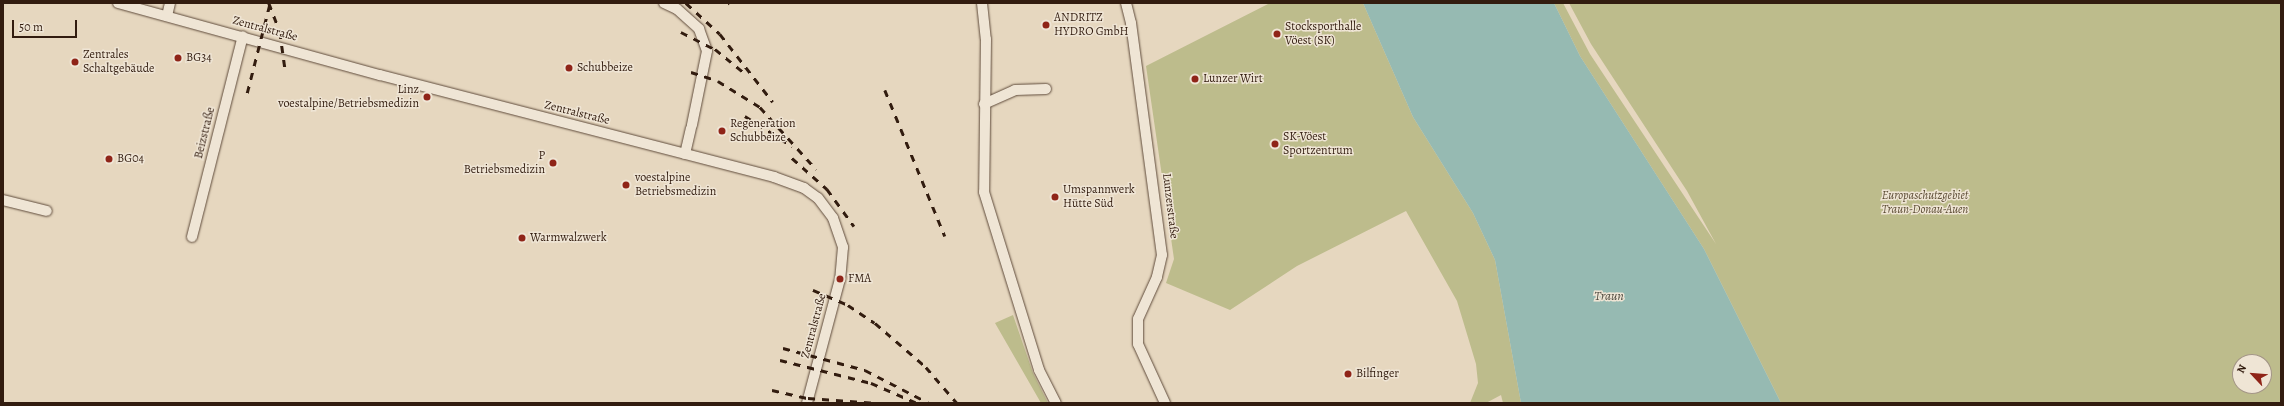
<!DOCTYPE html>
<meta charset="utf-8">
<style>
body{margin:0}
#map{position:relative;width:2284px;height:406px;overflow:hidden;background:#e6d7bf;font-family:Alegreya,serif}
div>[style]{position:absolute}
.green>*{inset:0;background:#bdbc8c}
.water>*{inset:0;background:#96bab2}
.roads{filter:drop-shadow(0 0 1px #5f4b3b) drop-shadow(0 0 1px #5f4b3b)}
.minor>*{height:10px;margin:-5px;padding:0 5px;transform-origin:5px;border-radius:5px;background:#efe5d5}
.rail>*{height:2.5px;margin-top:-1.25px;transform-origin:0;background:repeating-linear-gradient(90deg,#321c0f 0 7px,transparent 0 14px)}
.dots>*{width:11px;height:11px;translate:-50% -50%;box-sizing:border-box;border:2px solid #efe5d5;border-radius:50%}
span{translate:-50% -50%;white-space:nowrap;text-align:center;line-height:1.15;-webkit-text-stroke:3px #efe5d5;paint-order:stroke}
.poi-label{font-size:12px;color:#321c0f}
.left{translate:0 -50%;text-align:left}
.right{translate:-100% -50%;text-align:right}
.street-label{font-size:12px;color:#321c0f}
.park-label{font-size:12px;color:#5c4c34;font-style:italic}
.water-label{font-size:13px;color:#504b40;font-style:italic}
.frame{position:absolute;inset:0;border:4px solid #321c0f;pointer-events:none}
.north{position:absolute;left:2232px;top:354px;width:40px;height:40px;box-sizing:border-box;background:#efe5d5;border:1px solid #a39586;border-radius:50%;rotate:296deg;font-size:11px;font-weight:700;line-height:16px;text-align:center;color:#321c0f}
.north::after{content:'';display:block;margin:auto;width:14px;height:18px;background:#8f2418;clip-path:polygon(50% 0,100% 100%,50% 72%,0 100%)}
.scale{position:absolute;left:12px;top:20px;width:65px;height:18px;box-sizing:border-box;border:2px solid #321c0f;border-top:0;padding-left:5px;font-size:12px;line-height:14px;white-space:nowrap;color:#321c0f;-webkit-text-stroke:3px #efe5d5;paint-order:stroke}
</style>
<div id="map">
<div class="green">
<i style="clip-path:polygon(1270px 3px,1363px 3px,1413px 117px,1473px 213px,1495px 260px,1521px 403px,1503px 403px,1501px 395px,1486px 403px,1470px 403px,1478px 383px,1476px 364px,1457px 301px,1406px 211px,1297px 266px,1230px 310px,1166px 283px,1174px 259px,1146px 66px)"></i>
<i style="clip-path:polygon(evenodd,1554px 3px,1563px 3px,1590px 54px,1716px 244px,1687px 191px,1591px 44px,1569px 3px,2281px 3px,2281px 403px,1781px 403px,1704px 249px,1580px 56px,1554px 3px,2240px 362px,2264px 362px,2264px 386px,2240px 386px,2240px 362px)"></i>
<i style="clip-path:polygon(1013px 315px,1033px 373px,1048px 403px,1041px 403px,995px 323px)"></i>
</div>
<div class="water">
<i style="clip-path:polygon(1363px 3px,1554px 3px,1580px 56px,1704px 249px,1781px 403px,1521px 403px,1495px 260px,1473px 213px,1413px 117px)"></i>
</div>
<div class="roads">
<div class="minor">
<i style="left:118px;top:3px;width:272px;rotate:15.4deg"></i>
<i style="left:380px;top:75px;width:407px;rotate:14.5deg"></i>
<i style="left:774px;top:177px;width:32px;rotate:20deg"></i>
<i style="left:804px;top:188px;width:17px;rotate:36deg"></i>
<i style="left:818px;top:198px;width:25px;rotate:53deg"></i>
<i style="left:833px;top:218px;width:31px;rotate:71deg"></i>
<i style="left:843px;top:247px;width:32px;rotate:95deg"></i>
<i style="left:840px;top:279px;width:128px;rotate:104.9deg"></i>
<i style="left:664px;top:3px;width:14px;rotate:25deg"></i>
<i style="left:677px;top:9px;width:30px;rotate:42deg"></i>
<i style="left:699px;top:29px;width:23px;rotate:70deg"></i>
<i style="left:707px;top:51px;width:76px;rotate:101.5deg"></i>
<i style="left:982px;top:3px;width:36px;rotate:84deg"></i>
<i style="left:986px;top:39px;width:153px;rotate:90.7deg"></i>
<i style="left:984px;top:192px;width:186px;rotate:72.8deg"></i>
<i style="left:1039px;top:370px;width:37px;rotate:63deg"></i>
<i style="left:1126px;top:3px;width:21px;rotate:76deg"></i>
<i style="left:1131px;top:23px;width:234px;rotate:82.4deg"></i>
<i style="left:1162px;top:255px;width:23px;rotate:103deg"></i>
<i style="left:1157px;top:277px;width:46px;rotate:114.3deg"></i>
<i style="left:1138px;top:319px;width:25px;rotate:90deg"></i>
<i style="left:1138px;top:344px;width:65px;rotate:65.4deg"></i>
<i style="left:167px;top:16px;width:13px;rotate:-77deg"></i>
<i style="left:984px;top:104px;width:34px;rotate:-24deg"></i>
<i style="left:1015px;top:90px;width:31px;rotate:-2deg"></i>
<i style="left:685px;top:154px;width:26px;rotate:-77deg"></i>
<i style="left:3px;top:200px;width:45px;rotate:14deg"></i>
<i style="left:192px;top:237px;width:207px;rotate:-75.8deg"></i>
</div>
</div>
<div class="rail">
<i style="left:269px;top:3px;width:31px;rotate:69deg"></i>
<i style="left:280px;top:32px;width:36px;rotate:82deg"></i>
<i style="left:686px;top:3px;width:46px;rotate:42.4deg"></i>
<i style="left:720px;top:34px;width:86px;rotate:52.1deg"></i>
<i style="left:729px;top:3px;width:1px;rotate:45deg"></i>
<i style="left:681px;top:32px;width:38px;rotate:27deg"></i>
<i style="left:715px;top:49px;width:41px;rotate:39.1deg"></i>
<i style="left:691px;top:72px;width:28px;rotate:18deg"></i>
<i style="left:718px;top:81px;width:49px;rotate:31.8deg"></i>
<i style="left:760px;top:107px;width:84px;rotate:47.9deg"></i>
<i style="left:885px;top:90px;width:158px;rotate:67.7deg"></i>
<i style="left:247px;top:93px;width:93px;rotate:-75.7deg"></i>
<i style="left:745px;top:116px;width:56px;rotate:32.6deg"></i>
<i style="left:792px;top:158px;width:47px;rotate:41.5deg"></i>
<i style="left:827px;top:189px;width:46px;rotate:53.9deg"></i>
<i style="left:813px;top:290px;width:38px;rotate:23deg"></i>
<i style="left:848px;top:305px;width:32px;rotate:34deg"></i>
<i style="left:875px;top:323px;width:67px;rotate:40.8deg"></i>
<i style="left:926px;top:367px;width:48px;rotate:49.3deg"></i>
<i style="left:783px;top:348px;width:85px;rotate:15deg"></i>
<i style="left:865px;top:370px;width:72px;rotate:27.3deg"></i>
<i style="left:780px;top:360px;width:94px;rotate:14.2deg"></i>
<i style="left:871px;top:383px;width:50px;rotate:23.5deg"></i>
<i style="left:772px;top:390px;width:37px;rotate:13deg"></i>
<i style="left:808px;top:398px;width:69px;rotate:4.1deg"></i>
</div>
<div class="dots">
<i style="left:1046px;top:25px;background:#8f2418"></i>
<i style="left:1277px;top:34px;background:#8f2418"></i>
<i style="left:178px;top:58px;background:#8f2418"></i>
<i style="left:75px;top:62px;background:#8f2418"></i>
<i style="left:569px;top:68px;background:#8f2418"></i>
<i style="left:1195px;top:79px;background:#8f2418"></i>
<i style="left:427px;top:97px;background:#8f2418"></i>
<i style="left:722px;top:131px;background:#8f2418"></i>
<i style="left:1275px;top:144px;background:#8f2418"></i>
<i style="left:109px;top:159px;background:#8f2418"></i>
<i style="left:553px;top:163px;background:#8f2418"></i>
<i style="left:626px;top:185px;background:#8f2418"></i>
<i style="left:1055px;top:197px;background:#8f2418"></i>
<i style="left:522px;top:238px;background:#8f2418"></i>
<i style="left:840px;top:279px;background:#8f2418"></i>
<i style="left:1348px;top:374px;background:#8f2418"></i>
</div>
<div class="poi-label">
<span class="left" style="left:1054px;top:25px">ANDRITZ<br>HYDRO GmbH</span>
<span class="left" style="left:1285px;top:34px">Stocksporthalle<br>Vöest (SK)</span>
<span class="left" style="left:83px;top:62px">Zentrales<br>Schaltgebäude</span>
<span class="left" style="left:186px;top:58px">BG34</span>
<span class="left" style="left:577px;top:68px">Schubbeize</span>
<span class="left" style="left:1203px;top:79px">Lunzer Wirt</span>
<span class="right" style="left:419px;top:97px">Linz<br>voestalpine/Betriebsmedizin</span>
<span class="left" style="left:730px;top:131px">Regeneration<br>Schubbeize</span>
<span class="left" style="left:1283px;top:144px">SK-Vöest<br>Sportzentrum</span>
<span class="right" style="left:545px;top:163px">P<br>Betriebsmedizin</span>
<span class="left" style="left:117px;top:159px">BG04</span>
<span class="left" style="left:635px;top:185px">voestalpine<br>Betriebsmedizin</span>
<span class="left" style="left:1063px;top:197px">Umspannwerk<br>Hütte Süd</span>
<span class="left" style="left:530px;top:238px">Warmwalzwerk</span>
<span class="left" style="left:848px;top:279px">FMA</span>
<span class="left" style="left:1356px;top:374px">Bilfinger</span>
</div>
<div class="street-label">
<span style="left:265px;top:29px;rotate:15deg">Zentralstraße</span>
<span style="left:577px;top:113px;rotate:14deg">Zentralstraße</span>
<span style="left:205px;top:133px;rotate:-76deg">Beizstraße</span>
<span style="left:1170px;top:206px;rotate:83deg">Lunzerstraße</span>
<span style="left:814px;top:326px;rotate:-75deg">Zentralstraße</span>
</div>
<div class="park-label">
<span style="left:1925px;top:203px">Europaschutzgebiet<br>Traun-Donau-Auen</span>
</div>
<div class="water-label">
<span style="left:1609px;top:296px">Traun</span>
</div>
<div class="frame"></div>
<div class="north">N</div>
<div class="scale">50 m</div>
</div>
